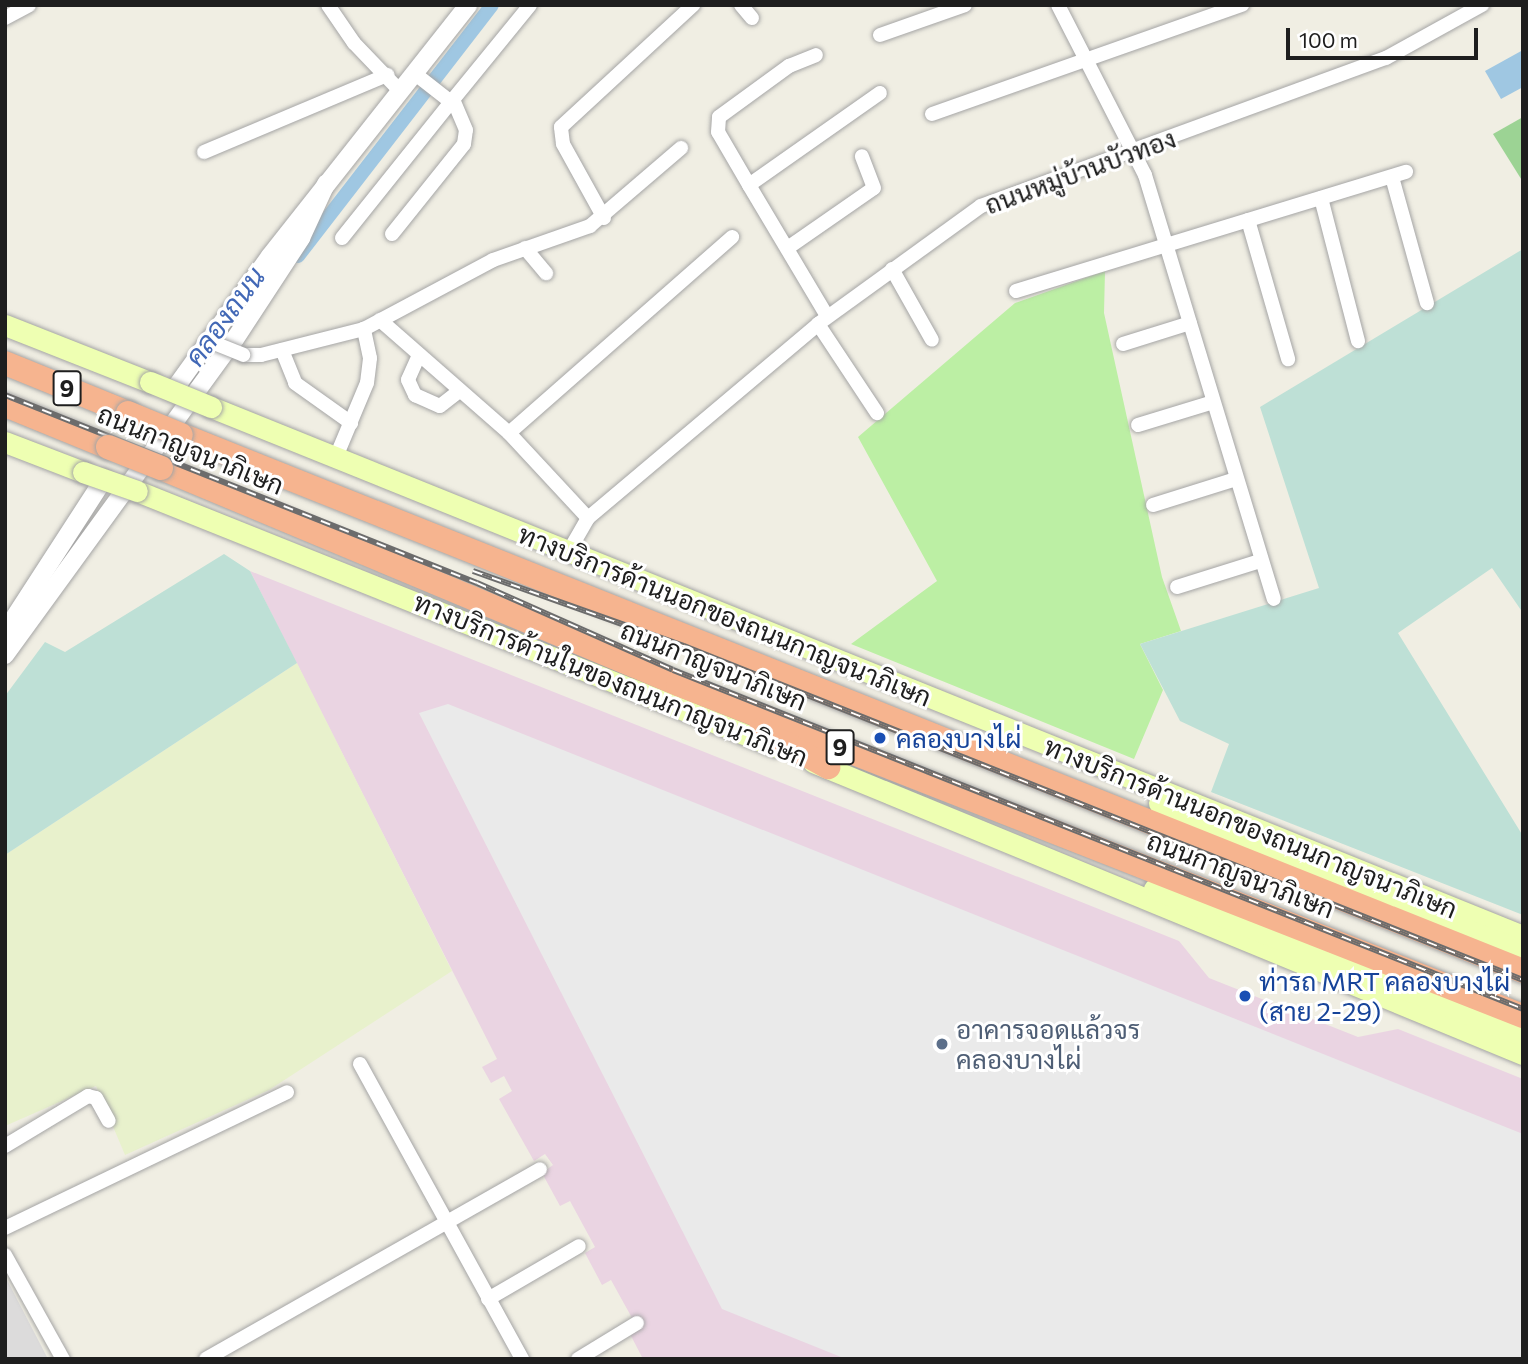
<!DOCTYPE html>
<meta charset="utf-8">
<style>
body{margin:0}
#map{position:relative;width:1528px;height:1364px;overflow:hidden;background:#f0eee3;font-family:Commissioner,Sarabun,sans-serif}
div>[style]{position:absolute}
.residential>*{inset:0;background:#dcdbdb}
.industrial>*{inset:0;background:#ead4e2}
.farmland>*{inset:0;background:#e8f1cc}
.grass>*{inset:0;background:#bcefa4}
.forest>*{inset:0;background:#9cd394}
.wetland>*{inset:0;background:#bee0d6}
.parking>*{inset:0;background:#eaeaea}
.water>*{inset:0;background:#9fc7e2}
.canal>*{height:14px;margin:-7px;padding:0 7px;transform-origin:7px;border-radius:7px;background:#9fc7e2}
.roads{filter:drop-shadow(0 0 2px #a5a5a5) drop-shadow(0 0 2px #a5a5a5)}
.minor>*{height:14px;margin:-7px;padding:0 7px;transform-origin:7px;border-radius:7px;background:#fff}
.tertiary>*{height:18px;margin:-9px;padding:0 9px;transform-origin:9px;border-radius:9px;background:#fff}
.secondary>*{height:21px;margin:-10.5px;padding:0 10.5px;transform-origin:10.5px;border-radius:10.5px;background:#eeffb2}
.trunk>*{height:24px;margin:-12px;padding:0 12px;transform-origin:12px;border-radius:12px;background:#f6b48f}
.rail>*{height:6px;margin-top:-3px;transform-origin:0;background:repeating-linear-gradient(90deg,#fff 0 10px,#6c6c6c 0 20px);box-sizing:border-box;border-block:2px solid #6c6c6c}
.bridges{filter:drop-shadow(0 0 2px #a5a5a5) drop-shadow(0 0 2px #a5a5a5)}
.minor-bridge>*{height:14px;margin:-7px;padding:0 7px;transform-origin:7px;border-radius:7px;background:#fff}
.secondary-bridge>*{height:21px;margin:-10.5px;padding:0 10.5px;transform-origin:10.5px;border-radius:10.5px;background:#eeffb2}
.trunk-bridge>*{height:24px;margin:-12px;padding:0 12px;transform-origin:12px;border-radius:12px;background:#f6b48f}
.dots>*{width:19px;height:19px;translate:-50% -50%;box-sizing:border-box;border:4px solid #fff;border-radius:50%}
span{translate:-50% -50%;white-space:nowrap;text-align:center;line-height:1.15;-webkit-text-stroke:6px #fff;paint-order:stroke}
.shield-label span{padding:2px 5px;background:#fff;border:2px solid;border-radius:5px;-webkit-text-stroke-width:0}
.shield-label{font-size:24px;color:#1e1e1e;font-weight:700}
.street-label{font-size:26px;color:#1e1e1e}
.transit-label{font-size:26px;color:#164399}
.left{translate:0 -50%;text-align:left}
.service-label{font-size:26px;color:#4e5e75}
.water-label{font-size:28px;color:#4268b6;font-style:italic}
.frame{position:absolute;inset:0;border:7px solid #1e1e1e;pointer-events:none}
.scale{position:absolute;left:1286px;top:28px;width:192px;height:32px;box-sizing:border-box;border:4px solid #1e1e1e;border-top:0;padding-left:9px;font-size:21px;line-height:24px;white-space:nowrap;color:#1e1e1e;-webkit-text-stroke:5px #fff;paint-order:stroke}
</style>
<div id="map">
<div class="residential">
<i style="clip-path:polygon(5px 1276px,48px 1359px,5px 1359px)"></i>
</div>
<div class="industrial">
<i style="clip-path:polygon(250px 571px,1179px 941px,1209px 978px,1358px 1037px,1398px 1029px,1523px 1079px,1523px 1359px,643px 1359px,629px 1332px,637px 1327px,611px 1280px,602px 1285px,585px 1253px,595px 1247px,570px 1201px,560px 1206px,542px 1173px,553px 1165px,545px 1154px,534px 1161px,499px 1099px,512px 1091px,504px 1076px,491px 1083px,482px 1067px,497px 1059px)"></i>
</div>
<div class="farmland">
<i style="clip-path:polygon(297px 663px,452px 971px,269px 1090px,125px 1155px,96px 1086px,5px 1126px,5px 855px)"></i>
</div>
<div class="grass">
<i style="clip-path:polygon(1105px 271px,1104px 313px,1162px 577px,1181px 631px,1140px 644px,1163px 690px,1134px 759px,851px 644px,937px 581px,858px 437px,1015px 303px)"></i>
</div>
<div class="forest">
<i style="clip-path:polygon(1523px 117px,1523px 182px,1493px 134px)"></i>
</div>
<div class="wetland">
<i style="clip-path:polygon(1523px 249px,1523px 613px,1492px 568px,1398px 633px,1523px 836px,1523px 915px,1211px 792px,1229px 744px,1180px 721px,1140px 644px,1319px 588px,1260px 407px)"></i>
<i style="clip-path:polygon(224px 554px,250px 571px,297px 663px,5px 855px,5px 696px,45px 642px,65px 652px)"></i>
</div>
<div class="parking">
<i style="clip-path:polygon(448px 704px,1523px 1134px,1523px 1359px,846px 1359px,722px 1309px,419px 713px)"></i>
</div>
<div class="water">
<i style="clip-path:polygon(1523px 50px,1523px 87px,1501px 99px,1485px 71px)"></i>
</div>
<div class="canal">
<i style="left:298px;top:256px;width:317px;rotate:-52.3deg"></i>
</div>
<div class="roads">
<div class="minor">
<i style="left:328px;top:5px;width:46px;rotate:55.6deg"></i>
<i style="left:354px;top:43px;width:66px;rotate:46.2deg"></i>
<i style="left:741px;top:5px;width:17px;rotate:50deg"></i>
<i style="left:1058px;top:5px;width:191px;rotate:62.9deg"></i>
<i style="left:1145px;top:175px;width:443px;rotate:73.1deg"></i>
<i style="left:5px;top:18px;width:27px;rotate:-28deg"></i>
<i style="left:880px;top:35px;width:90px;rotate:-19.4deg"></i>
<i style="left:414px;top:73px;width:47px;rotate:38.1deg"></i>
<i style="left:451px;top:102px;width:125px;rotate:-50.8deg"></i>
<i style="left:932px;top:114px;width:329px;rotate:-19.4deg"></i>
<i style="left:204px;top:152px;width:199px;rotate:-22.8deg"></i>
<i style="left:1392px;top:177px;width:131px;rotate:74.5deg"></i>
<i style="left:749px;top:185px;width:61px;rotate:-120.3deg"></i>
<i style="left:718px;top:132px;width:15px;rotate:-86deg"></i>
<i style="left:719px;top:117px;width:87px;rotate:-36.1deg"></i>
<i style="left:789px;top:66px;width:29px;rotate:-22deg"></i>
<i style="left:1321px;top:198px;width:148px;rotate:75.5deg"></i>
<i style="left:604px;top:218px;width:85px;rotate:-119deg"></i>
<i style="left:563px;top:144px;width:17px;rotate:-97deg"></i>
<i style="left:561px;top:127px;width:180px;rotate:-42.7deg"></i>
<i style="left:1248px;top:220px;width:145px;rotate:73.9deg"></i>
<i style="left:392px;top:234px;width:115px;rotate:-51.3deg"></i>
<i style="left:464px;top:144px;width:14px;rotate:-82deg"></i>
<i style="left:466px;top:130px;width:34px;rotate:-113deg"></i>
<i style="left:342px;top:238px;width:174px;rotate:-51.3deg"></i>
<i style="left:789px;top:247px;width:103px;rotate:-34.8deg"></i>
<i style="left:874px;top:188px;width:34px;rotate:-111deg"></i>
<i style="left:525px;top:248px;width:33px;rotate:50deg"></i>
<i style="left:892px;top:269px;width:81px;rotate:60.6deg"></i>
<i style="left:1016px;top:291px;width:408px;rotate:-17deg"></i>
<i style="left:827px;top:316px;width:152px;rotate:-120.8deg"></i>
<i style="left:749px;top:185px;width:160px;rotate:-35.1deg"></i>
<i style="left:380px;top:320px;width:171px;rotate:41.2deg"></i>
<i style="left:509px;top:433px;width:116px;rotate:47.1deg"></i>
<i style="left:818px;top:324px;width:107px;rotate:56.5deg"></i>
<i style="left:1123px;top:344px;width:70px;rotate:-17.4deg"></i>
<i style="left:282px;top:350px;width:35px;rotate:68deg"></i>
<i style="left:295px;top:383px;width:69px;rotate:35.5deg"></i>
<i style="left:243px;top:355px;width:18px"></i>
<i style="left:261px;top:355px;width:106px;rotate:-14.2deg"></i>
<i style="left:364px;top:329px;width:146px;rotate:-28.1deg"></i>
<i style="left:493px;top:260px;width:103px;rotate:-19.3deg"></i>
<i style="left:590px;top:226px;width:120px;rotate:-40.6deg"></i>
<i style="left:419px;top:355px;width:27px;rotate:114deg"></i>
<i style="left:408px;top:380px;width:17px;rotate:65deg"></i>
<i style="left:415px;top:395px;width:27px;rotate:24deg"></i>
<i style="left:440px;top:406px;width:24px;rotate:-38deg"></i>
<i style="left:1138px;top:425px;width:78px;rotate:-17deg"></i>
<i style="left:509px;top:433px;width:297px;rotate:-41.3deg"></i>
<i style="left:336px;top:457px;width:80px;rotate:-67.3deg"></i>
<i style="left:367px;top:383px;width:25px;rotate:-83deg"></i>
<i style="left:370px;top:358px;width:30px;rotate:-102deg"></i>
<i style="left:1153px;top:505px;width:87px;rotate:-17.4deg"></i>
<i style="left:569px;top:551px;width:38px;rotate:-60deg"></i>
<i style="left:588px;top:518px;width:301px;rotate:-40.1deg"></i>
<i style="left:818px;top:324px;width:201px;rotate:-35.9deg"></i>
<i style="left:981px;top:206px;width:431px;rotate:-20.1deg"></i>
<i style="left:1386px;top:58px;width:110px;rotate:-28.9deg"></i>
<i style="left:1177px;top:587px;width:87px;rotate:-17.4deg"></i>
<i style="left:360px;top:1064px;width:337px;rotate:61.2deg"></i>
<i style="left:5px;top:1146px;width:97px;rotate:-31.1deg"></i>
<i style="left:88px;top:1096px;width:8px;rotate:14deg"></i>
<i style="left:96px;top:1098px;width:26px;rotate:61deg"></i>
<i style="left:5px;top:1228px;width:313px;rotate:-25.7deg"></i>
<i style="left:5px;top:1255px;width:119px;rotate:60.9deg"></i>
<i style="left:488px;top:1299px;width:105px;rotate:-30.2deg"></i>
<i style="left:206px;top:1359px;width:384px;rotate:-29.6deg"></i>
<i style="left:578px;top:1359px;width:69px;rotate:-31.4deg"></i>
</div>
<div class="tertiary">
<i style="left:173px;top:391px;width:166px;rotate:-54.3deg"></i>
<i style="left:270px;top:256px;width:320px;rotate:-51.7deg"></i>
<i style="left:5px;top:632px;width:182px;rotate:-57.1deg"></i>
<i style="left:5px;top:655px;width:391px;rotate:-54deg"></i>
<i style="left:235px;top:339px;width:121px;rotate:-56.8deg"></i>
<i style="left:301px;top:238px;width:60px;rotate:-65.2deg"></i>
</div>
<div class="secondary">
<i style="left:5px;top:325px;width:156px;rotate:21.5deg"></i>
<i style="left:211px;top:407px;width:1415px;rotate:21.96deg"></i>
<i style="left:5px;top:442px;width:84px;rotate:21deg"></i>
<i style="left:137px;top:491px;width:688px;rotate:21.83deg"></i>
<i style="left:813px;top:762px;width:768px;rotate:22.36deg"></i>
<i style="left:1159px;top:803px;width:66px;rotate:27deg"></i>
<i style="left:1218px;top:833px;width:327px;rotate:21.2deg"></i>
<i style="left:1154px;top:889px;width:397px;rotate:21.7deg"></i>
</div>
<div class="trunk">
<i style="left:5px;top:363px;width:133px;rotate:22.1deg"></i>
<i style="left:5px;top:405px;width:111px;rotate:22.2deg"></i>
<i style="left:181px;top:435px;width:1445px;rotate:21.77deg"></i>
<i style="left:161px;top:468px;width:560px;rotate:22.67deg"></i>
<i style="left:678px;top:684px;width:908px;rotate:21.45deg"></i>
<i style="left:761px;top:730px;width:77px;rotate:28.9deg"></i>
</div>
</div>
<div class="rail">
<i style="left:5px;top:395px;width:508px;rotate:21.72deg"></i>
<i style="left:477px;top:583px;width:214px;rotate:23.9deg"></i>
<i style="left:673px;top:670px;width:915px;rotate:21.74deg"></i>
<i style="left:473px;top:571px;width:224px;rotate:19.6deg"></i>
<i style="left:684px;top:646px;width:903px;rotate:21.71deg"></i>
</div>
<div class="bridges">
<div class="minor-bridge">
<i style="left:209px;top:341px;width:37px;rotate:22deg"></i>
</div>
<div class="secondary-bridge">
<i style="left:150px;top:382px;width:66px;rotate:22.3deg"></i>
<i style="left:83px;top:472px;width:57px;rotate:19.4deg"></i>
</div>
<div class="trunk-bridge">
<i style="left:128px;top:413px;width:57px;rotate:22.5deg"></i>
<i style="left:108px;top:447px;width:57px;rotate:21.6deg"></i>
</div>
</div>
<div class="dots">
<i style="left:880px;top:738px;background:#1a4fb4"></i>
<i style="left:1245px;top:996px;background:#1a4fb4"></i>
<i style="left:942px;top:1044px;background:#5c6f8a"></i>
</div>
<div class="shield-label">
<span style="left:67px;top:388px">9</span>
<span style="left:840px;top:747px">9</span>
</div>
<div class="street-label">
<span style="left:1080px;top:171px;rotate:-20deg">ถนนหมู่บ้านบัวทอง</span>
<span style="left:191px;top:449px;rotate:22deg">ถนนกาญจนาภิเษก</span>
<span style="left:725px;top:615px;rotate:22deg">ทางบริการด้านนอกของถนนกาญจนาภิเษก</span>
<span style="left:714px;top:665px;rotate:22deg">ถนนกาญจนาภิเษก</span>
<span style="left:611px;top:679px;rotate:22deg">ทางบริการด้านในของถนนกาญจนาภิเษก</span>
<span style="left:1251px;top:827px;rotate:22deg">ทางบริการด้านนอกของถนนกาญจนาภิเษก</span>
<span style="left:1241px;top:874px;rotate:21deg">ถนนกาญจนาภิเษก</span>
</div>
<div class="transit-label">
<span class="left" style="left:896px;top:738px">คลองบางไผ่</span>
<span class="left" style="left:1259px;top:996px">ท่ารถ MRT คลองบางไผ่<br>(สาย 2-29)</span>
</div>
<div class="service-label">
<span class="left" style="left:956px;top:1044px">อาคารจอดแล้วจร<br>คลองบางไผ่</span>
</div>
<div class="water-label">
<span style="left:224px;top:316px;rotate:-54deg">คลองถนน</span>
</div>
<div class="frame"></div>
<div class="scale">100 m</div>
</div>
